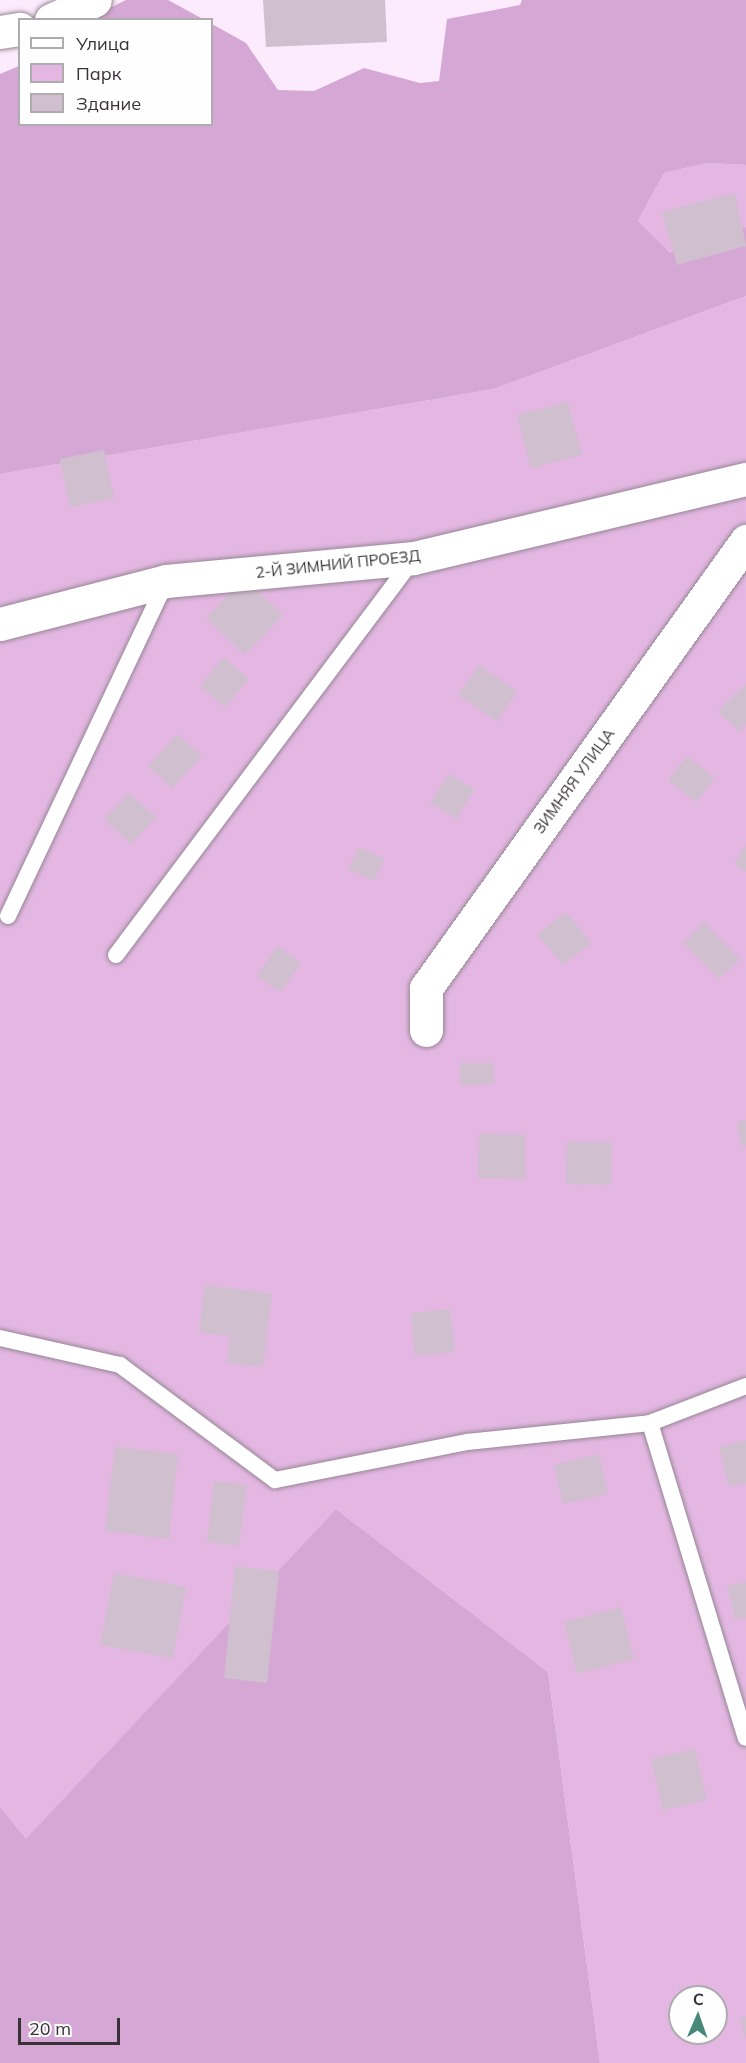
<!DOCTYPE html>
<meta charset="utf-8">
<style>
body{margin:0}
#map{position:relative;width:746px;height:2063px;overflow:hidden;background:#fcebfc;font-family:Mulish,sans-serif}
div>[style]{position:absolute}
.green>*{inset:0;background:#e3b7e2}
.forest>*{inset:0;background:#d5a7d5}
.building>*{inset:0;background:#d0bfcf}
.roads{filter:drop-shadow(0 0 2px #978796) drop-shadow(0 0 2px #978796)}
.lane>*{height:16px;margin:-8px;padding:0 8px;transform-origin:8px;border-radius:8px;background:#fff}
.street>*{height:33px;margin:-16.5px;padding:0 16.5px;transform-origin:16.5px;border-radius:16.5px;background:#fff}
span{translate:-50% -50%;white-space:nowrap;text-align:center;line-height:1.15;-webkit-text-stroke:6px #fefefe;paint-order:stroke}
.street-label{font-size:15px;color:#383238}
.legend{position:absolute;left:18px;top:18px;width:195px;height:108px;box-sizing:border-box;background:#fefefe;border:2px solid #afacaf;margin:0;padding:8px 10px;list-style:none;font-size:18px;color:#383238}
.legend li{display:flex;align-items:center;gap:12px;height:30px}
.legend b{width:30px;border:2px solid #afacaf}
.north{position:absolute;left:668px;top:1985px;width:60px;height:60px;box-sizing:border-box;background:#fefefe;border:2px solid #afacaf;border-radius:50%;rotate:2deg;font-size:16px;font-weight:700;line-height:24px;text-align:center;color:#383238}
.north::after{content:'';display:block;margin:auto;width:21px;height:27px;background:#468879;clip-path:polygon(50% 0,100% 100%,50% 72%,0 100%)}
.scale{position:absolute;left:18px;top:2018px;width:102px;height:27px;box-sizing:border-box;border:3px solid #383238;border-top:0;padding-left:8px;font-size:18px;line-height:21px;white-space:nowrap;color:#383238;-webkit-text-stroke:4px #fefefe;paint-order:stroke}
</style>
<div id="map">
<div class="green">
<i style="clip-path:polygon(707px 163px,746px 165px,746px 227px,668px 252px,638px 221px,664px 173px)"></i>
<i style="clip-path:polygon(evenodd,746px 296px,746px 2063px,600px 2063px,548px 1672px,336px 1509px,26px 1840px,0 1807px,0 474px,494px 389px,746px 296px,680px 1997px,716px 1997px,716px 2033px,680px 2033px,680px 1997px)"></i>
</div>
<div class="forest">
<i style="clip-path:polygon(126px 0,168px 0,203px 19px,85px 20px)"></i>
<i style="clip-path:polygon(522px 0,746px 0,746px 165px,707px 163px,664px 173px,638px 221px,669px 252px,746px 227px,746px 296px,494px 389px,0 474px,0 74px,19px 66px,20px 124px,212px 124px,212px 24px,246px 43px,278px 90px,314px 91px,364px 68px,420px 83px,439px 81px,447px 19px,520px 5px)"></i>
<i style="clip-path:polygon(336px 1509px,548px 1672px,600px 2063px,0 2063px,0 1807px,26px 1839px)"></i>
</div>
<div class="building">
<i style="clip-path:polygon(263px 0,385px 0,387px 42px,266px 47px)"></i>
<i style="clip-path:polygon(735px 193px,746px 246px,677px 265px,662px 212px)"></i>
<i style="clip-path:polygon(568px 402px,582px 455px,531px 468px,517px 415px)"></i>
<i style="clip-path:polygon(104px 450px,114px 498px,70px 507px,60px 459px)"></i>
<i style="clip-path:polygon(244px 578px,283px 615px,245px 655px,206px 618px)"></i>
<i style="clip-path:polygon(224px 657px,249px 679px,225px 707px,200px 686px)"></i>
<i style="clip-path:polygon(479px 665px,517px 691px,497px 722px,458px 695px)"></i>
<i style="clip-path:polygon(746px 684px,746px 724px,739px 732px,718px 711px)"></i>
<i style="clip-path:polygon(177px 734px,202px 756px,172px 788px,148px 766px)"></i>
<i style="clip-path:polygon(687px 756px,715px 778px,696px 802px,668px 780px)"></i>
<i style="clip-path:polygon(449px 774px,475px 789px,456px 819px,430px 803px)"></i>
<i style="clip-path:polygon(129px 793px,156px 817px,131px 844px,104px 819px)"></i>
<i style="clip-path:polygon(746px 845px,746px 872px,734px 864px)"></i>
<i style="clip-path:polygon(359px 847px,385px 859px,374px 881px,348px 869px)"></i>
<i style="clip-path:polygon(566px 912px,591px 943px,563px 965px,537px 934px)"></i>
<i style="clip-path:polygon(704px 922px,740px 959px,719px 979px,683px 943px)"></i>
<i style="clip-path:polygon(277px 946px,301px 963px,281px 992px,257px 976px)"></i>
<i style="clip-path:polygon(460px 1063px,493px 1063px,494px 1084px,460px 1085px)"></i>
<i style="clip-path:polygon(746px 1120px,746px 1145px,741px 1146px,737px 1122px)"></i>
<i style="clip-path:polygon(479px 1134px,525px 1135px,525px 1179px,478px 1178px)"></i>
<i style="clip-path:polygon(567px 1142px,612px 1143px,611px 1185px,566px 1184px)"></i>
<i style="clip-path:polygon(205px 1285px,272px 1294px,263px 1367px,227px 1363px,230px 1336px,199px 1332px)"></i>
<i style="clip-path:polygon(450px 1309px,455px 1352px,415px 1356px,411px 1313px)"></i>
<i style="clip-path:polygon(746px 1440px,746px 1483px,729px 1487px,719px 1447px)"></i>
<i style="clip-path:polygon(115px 1447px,178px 1454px,169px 1539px,105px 1531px)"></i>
<i style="clip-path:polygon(599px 1454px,608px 1494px,563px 1504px,554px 1465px)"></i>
<i style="clip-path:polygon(214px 1481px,247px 1485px,239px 1546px,207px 1542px)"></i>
<i style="clip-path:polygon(235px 1566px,279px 1571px,267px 1683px,224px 1678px)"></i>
<i style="clip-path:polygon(114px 1573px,186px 1587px,173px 1658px,100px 1645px)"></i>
<i style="clip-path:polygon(746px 1582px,746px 1617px,735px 1620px,727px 1586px)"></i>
<i style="clip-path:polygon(621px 1607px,634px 1659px,577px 1674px,564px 1622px)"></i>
<i style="clip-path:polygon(695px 1749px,707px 1800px,663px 1810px,651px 1759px)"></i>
<i style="clip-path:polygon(746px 2017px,746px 2037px,745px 2037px,740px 2018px)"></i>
</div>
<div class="roads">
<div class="lane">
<i style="left:8px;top:916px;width:370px;rotate:-64.7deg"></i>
<i style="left:116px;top:955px;width:496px;rotate:-53.1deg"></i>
<i style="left:0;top:1338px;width:123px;rotate:12.7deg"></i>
<i style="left:120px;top:1365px;width:193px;rotate:36.6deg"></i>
<i style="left:275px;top:1480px;width:196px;rotate:-11.2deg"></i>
<i style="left:467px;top:1442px;width:184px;rotate:-5.9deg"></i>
<i style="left:650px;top:1423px;width:103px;rotate:-21.1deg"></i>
<i style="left:650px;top:1423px;width:329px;rotate:73.1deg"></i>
</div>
<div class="street">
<i style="left:51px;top:20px;width:48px;rotate:-24.4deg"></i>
<i style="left:0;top:32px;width:20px;rotate:-9deg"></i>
<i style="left:0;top:624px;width:171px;rotate:-14.5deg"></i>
<i style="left:166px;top:581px;width:249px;rotate:-5.3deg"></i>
<i style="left:414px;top:558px;width:341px;rotate:-13.4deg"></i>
<i style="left:426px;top:1030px;width:42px;rotate:-90deg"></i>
<i style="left:426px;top:988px;width:550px;rotate:-54.4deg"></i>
</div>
</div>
<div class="street-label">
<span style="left:338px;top:564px;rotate:-6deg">2-Й ЗИМНИЙ ПРОЕЗД</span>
<span style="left:574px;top:781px;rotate:-54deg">ЗИМНЯЯ УЛИЦА</span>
</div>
<ul class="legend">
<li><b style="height:8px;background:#fff"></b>Улица</li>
<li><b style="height:16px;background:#e3b7e2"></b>Парк</li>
<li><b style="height:16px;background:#d0bfcf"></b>Здание</li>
</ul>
<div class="north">С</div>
<div class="scale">20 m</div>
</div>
